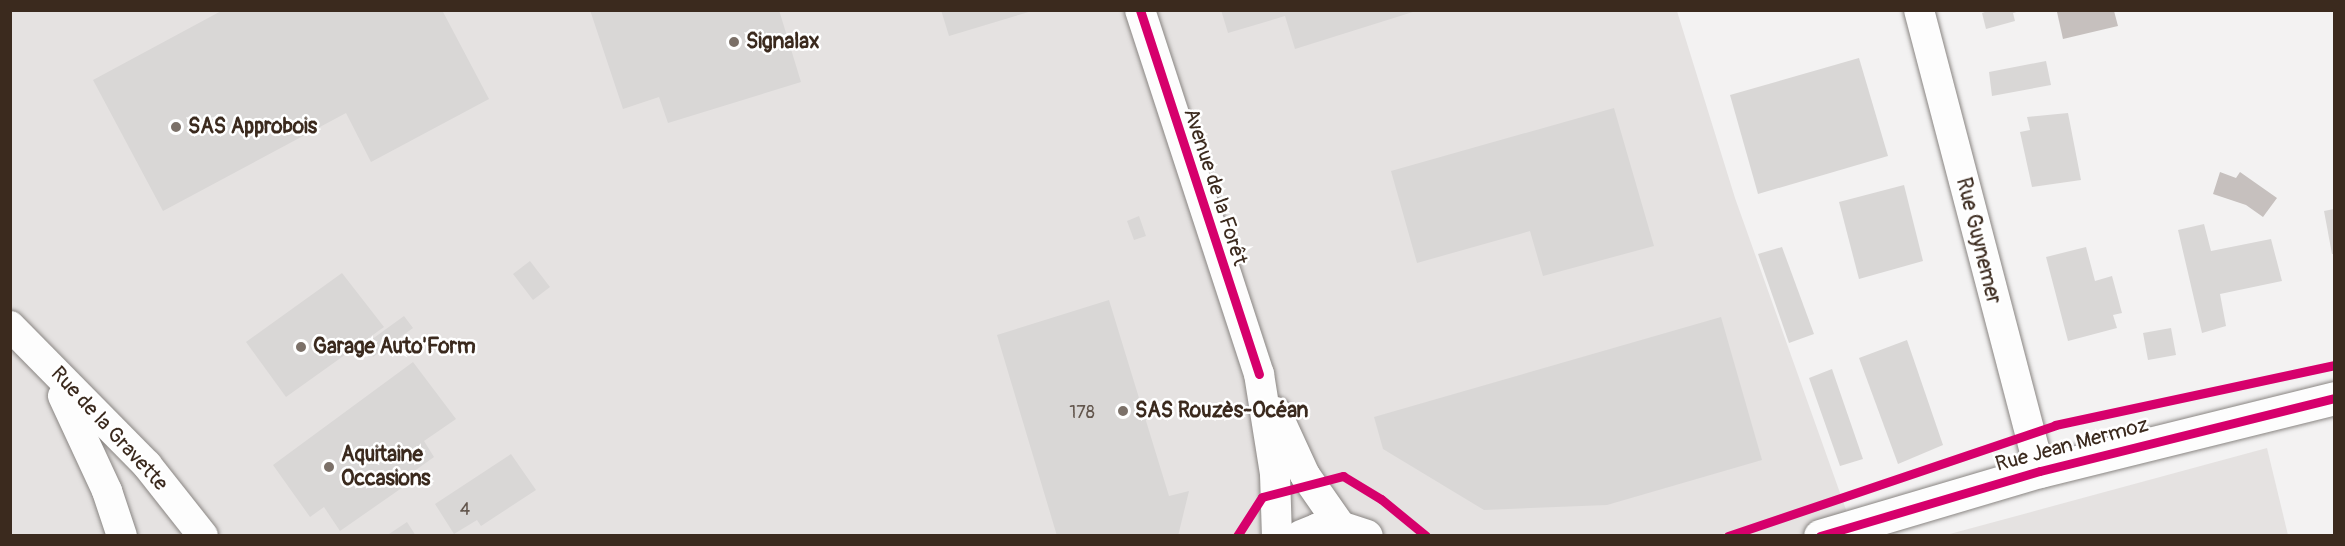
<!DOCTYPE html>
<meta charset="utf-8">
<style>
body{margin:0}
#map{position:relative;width:2345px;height:546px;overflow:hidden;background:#f3f2f2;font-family:Pangolin,sans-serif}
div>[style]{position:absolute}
.built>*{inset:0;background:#e5e2e1}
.water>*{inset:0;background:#c6c0be}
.building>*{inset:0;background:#d9d7d6}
.roads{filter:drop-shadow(0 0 2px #898582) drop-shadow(0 0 2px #898582)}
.minor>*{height:30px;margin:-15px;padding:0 15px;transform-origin:15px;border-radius:15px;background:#fdfdfd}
.tertiary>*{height:33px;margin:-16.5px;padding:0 16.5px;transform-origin:16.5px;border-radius:16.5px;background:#fdfdfd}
.cycleway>*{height:9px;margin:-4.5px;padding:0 4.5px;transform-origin:4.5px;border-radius:4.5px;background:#d6006c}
.dots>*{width:16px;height:16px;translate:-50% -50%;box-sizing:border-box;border:3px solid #fff;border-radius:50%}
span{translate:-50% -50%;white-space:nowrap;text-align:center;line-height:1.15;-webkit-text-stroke:5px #fff;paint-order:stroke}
.number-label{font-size:18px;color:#62554c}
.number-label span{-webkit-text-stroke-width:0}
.poi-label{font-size:21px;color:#3b2a1e;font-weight:700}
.left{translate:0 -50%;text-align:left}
.street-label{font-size:21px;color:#3b2a1e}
.frame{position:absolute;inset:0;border:12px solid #3b2a1e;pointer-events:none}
</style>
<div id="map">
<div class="built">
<i style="clip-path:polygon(10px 11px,1677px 11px,1735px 198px,1855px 535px,11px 535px)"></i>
<i style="clip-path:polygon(2267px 448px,2288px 535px,1946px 535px)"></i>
</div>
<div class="water">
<i style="clip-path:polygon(2114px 11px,2118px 26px,2063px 39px,2057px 12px)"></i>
<i style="clip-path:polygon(2220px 172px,2236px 178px,2240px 172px,2277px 198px,2263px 217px,2246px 205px,2213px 194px)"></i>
</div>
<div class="building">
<i style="clip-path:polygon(223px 10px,442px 10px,489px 99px,371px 162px,346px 113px,163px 211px,93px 80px)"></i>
<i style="clip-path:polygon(590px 10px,779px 10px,801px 82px,668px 123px,659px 97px,623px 109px)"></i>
<i style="clip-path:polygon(941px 10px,1032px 10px,1032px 11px,949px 36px)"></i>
<i style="clip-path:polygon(1221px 10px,1416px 10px,1416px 11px,1295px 49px,1285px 16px,1228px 33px)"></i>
<i style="clip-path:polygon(1991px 10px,2020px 10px,2020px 11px,2013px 13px,2015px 21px,1986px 29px,1982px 13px)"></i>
<i style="clip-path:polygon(1859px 58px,1888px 156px,1758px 194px,1730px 95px)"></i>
<i style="clip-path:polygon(2046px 61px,2051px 85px,1992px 96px,1989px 72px)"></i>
<i style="clip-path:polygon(1614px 108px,1654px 246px,1543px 276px,1530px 231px,1417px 263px,1391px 171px)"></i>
<i style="clip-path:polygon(2068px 113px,2081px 180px,2032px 187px,2020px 132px,2030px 130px,2027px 117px)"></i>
<i style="clip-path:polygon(1904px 185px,1923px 261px,1859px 279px,1839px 202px)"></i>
<i style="clip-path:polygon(2334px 209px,2334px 254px,2332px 254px,2324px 211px)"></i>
<i style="clip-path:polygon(1139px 216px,1146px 236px,1134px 240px,1127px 221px)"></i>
<i style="clip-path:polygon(2204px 224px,2211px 251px,2271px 239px,2282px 281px,2220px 294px,2226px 326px,2202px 333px,2178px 230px)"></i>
<i style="clip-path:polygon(1782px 247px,1814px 334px,1789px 343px,1758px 254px)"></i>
<i style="clip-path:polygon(2086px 247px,2095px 281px,2112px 276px,2122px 313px,2113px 315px,2117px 328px,2068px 341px,2046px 257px)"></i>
<i style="clip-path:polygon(530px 261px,550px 287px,533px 300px,513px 274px)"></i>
<i style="clip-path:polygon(342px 273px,384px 327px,286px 397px,246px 342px)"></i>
<i style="clip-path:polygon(1109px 300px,1169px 496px,1189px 491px,1178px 536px,1057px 536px,997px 335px)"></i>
<i style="clip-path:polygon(404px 316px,413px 328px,373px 357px,364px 345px)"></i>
<i style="clip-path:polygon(1721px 317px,1762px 460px,1607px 505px,1484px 510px,1383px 449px,1374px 417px)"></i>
<i style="clip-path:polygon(2171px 328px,2176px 355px,2148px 360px,2143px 333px)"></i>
<i style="clip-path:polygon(1907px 340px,1943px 445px,1898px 464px,1859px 358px)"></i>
<i style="clip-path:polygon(413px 362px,456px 419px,424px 441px,434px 457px,413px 472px,416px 478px,340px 531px,324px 507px,310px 517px,273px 465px)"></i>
<i style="clip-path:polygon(1832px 369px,1863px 459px,1840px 466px,1809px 378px)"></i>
<i style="clip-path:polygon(511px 454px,536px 490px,481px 526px,477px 520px,454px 534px,435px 504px)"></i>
<i style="clip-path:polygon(407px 522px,416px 536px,386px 536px)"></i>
</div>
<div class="roads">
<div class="minor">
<i style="left:1140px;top:10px;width:383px;rotate:71.9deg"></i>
<i style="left:1259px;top:374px;width:101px;rotate:80.9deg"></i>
<i style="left:1275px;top:474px;width:62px;rotate:88.2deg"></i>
<i style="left:1919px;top:10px;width:477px;rotate:75.3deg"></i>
<i style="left:10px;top:326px;width:195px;rotate:45.4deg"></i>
<i style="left:147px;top:465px;width:90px;rotate:51.7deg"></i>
<i style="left:63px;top:396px;width:105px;rotate:65.1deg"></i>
<i style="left:107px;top:491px;width:47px;rotate:71.6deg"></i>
<i style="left:1276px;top:412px;width:69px;rotate:65.3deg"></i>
<i style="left:1305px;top:475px;width:65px;rotate:55.1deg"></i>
</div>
<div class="tertiary">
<i style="left:1301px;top:536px;width:18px;rotate:-22deg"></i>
<i style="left:1318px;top:529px;width:24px;rotate:-2deg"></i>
<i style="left:1342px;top:528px;width:25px;rotate:18deg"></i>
<i style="left:1820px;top:536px;width:229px;rotate:-16.5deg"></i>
<i style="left:2040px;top:471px;width:303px;rotate:-13.9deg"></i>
</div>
</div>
<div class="cycleway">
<i style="left:1140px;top:10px;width:383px;rotate:71.9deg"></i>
<i style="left:1237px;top:536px;width:46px;rotate:-57.3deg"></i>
<i style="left:1262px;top:497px;width:84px;rotate:-14.5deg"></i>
<i style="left:1343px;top:476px;width:44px;rotate:31.2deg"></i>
<i style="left:1381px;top:499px;width:58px;rotate:39.4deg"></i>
<i style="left:1728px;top:536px;width:345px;rotate:-18.7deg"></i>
<i style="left:2055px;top:425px;width:285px;rotate:-12.1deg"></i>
<i style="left:1820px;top:536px;width:229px;rotate:-16.5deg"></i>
<i style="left:2040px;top:471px;width:303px;rotate:-13.9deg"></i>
</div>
<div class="dots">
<i style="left:734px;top:42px;background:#7b7068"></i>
<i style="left:176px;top:127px;background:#7b7068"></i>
<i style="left:301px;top:347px;background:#7b7068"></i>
<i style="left:1123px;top:411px;background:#7b7068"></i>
<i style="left:329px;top:467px;background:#7b7068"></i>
</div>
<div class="number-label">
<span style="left:1082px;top:413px">178</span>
<span style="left:465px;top:510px">4</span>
</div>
<div class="poi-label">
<span class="left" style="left:746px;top:42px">Signalax</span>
<span class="left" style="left:188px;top:127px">SAS Approbois</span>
<span class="left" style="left:313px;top:347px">Garage Auto'Form</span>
<span class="left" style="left:1135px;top:411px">SAS Rouzès-Océan</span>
<span class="left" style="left:341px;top:467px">Aquitaine<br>Occasions</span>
</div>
<div class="street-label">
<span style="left:1215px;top:187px;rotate:72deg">Avenue de la Forêt</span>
<span style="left:1978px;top:241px;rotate:76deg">Rue Guynemer</span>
<span style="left:109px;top:429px;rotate:47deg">Rue de la Gravette</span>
<span style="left:2072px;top:445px;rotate:-15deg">Rue Jean Mermoz</span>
</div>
<div class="frame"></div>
</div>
